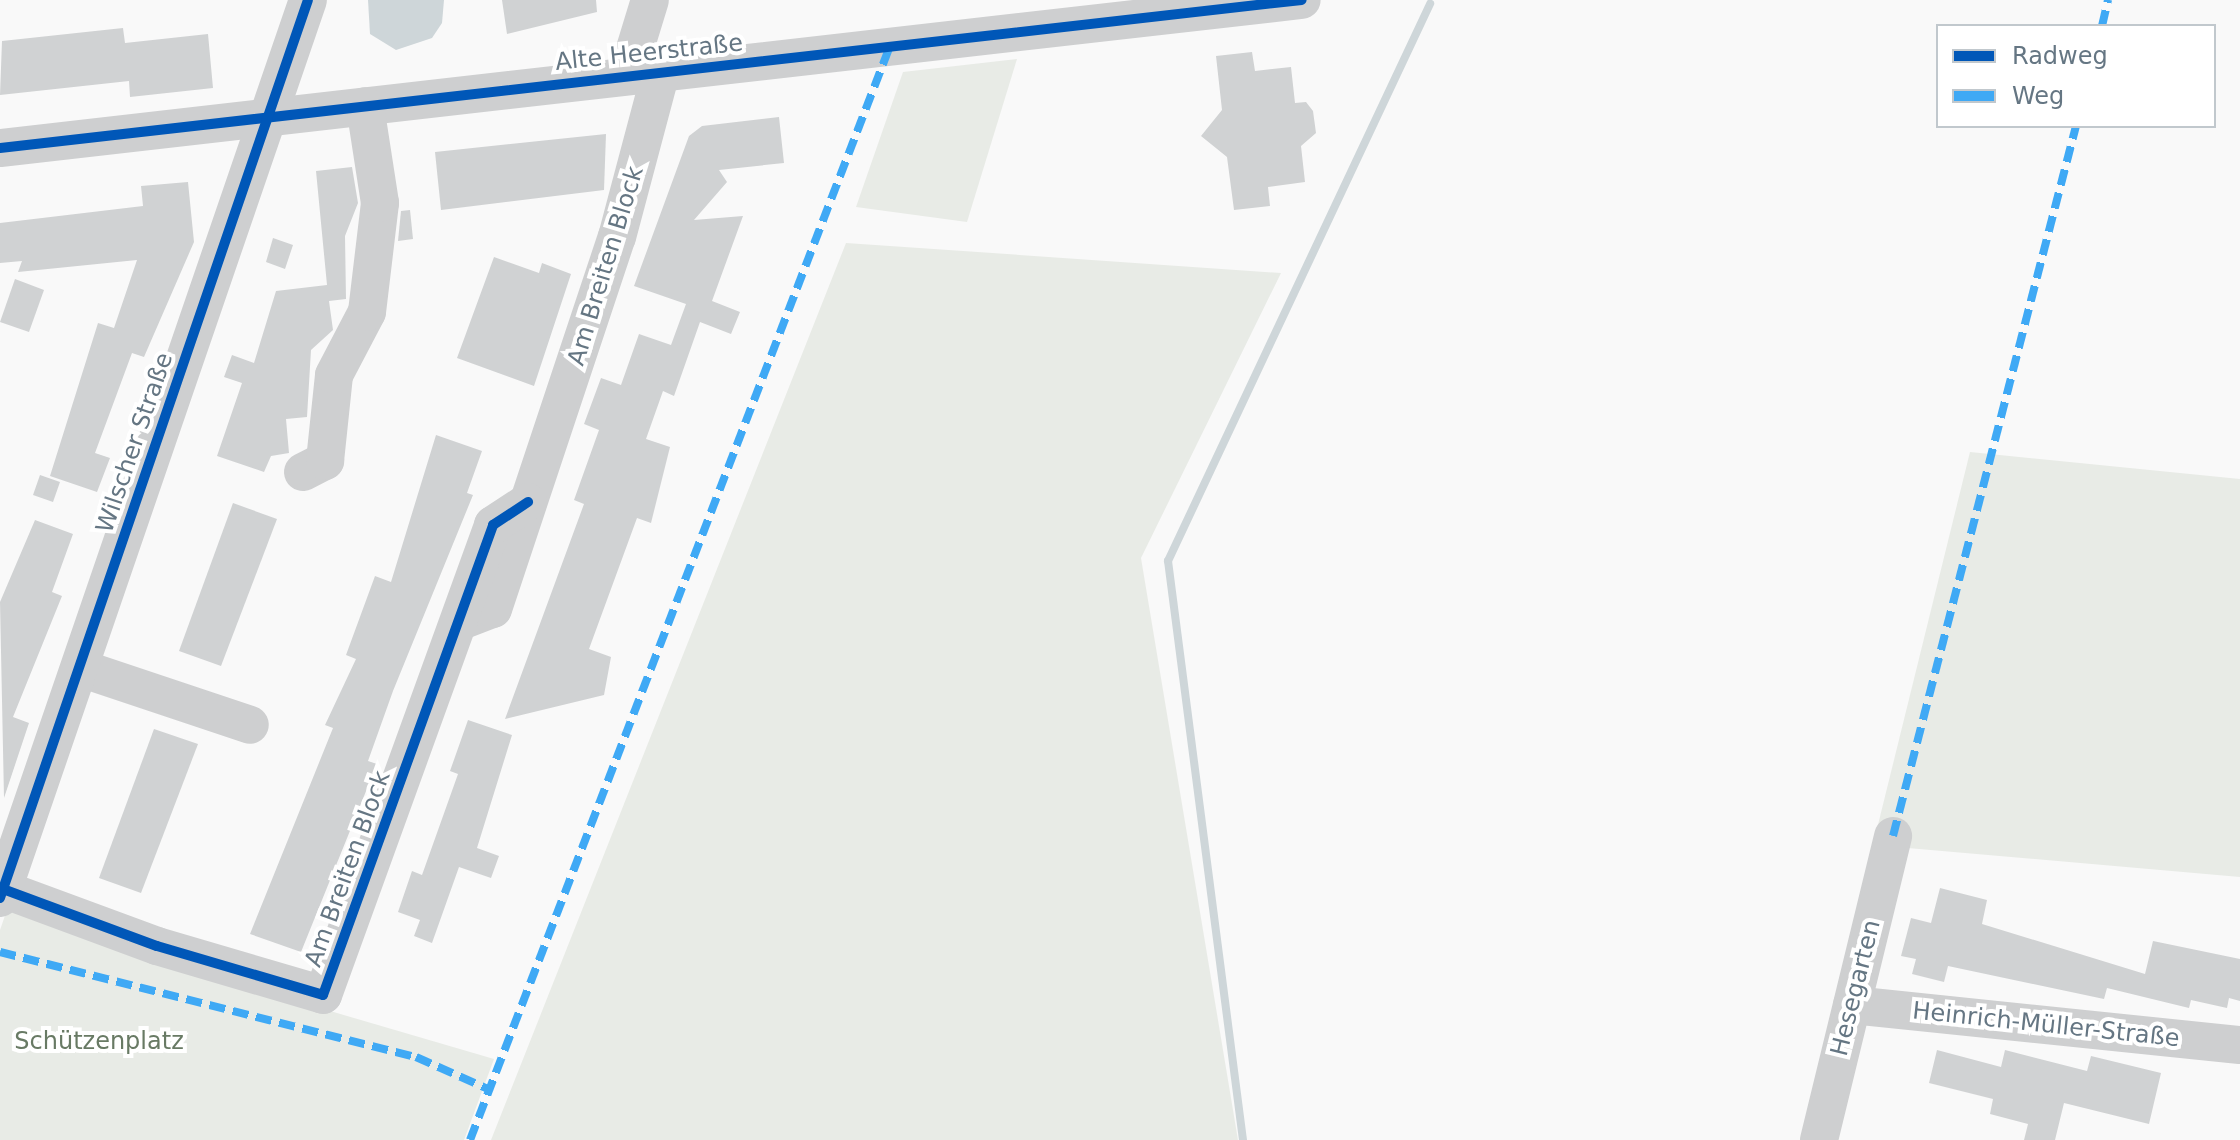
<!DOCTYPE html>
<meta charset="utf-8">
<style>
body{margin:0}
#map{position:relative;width:2240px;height:1140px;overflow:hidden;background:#f9f9f9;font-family:"DejaVu Sans",sans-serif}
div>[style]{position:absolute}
.green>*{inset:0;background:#e8ebe6}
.water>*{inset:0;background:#ced6d9}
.stream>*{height:8px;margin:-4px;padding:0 4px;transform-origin:4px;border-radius:4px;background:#ced6d9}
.building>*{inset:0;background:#d0d2d3}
.minor>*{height:38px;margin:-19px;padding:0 19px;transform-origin:19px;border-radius:19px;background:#cecfd0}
.quiet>*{height:8px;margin-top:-4px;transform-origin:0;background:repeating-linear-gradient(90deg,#3fa9f5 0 16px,transparent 0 24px)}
.cycleway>*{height:10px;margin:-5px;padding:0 5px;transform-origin:5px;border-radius:5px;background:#0057b8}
span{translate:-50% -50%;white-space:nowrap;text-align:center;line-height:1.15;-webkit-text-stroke:8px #fff;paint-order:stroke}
.street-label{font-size:24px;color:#657683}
.park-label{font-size:24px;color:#687a64}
.legend{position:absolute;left:1936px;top:24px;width:280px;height:104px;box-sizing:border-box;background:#fff;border:2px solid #c1c8cd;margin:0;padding:10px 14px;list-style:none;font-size:24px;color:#657683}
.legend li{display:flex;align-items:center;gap:16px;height:40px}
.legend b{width:40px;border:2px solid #c1c8cd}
</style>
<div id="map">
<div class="green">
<i style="clip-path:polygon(1017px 59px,967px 222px,856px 207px,903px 72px)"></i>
<i style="clip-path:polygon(846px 243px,1281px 273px,1141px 558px,1238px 1140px,491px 1140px)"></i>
<i style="clip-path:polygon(1970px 452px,2240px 479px,2240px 877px,1873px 845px)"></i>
<i style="clip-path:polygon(9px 904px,197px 972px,494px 1059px,464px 1140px,0 1140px,0 930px)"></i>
</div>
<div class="water">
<i style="clip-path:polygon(368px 0,444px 0,442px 23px,432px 38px,396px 50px,370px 34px)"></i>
</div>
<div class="stream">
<i style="left:1243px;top:1140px;width:584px;rotate:-97.38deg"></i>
<i style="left:1168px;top:561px;width:616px;rotate:-64.81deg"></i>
</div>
<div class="building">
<i style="clip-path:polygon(502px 0,596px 0,597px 12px,507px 34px)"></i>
<i style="clip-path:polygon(123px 28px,125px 43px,208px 34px,213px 88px,130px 97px,129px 81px,0 95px,2px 41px)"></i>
<i style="clip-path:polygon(1252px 52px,1255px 71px,1291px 67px,1295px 103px,1306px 102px,1313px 111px,1316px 133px,1301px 146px,1305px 182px,1268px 187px,1270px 206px,1234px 210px,1227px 157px,1201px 136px,1222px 110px,1216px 56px)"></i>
<i style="clip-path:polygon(779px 117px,784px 163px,719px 170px,727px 182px,694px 220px,743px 216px,712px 301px,740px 312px,731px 334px,700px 322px,674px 396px,663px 391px,646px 439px,670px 447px,651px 523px,637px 518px,589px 649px,611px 657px,604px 695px,505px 719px,584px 504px,574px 500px,599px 430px,584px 424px,601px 378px,621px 385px,639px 334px,671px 345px,686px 304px,634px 286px,689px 136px,702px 126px)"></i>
<i style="clip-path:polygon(606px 134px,604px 190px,441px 210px,435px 152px)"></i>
<i style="clip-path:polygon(352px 167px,358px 203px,345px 236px,346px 299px,329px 301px,333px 330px,311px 350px,307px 417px,286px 419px,289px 453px,271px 456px,264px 472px,217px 456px,242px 383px,224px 377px,232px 355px,254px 363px,276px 291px,327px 285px,316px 171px)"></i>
<i style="clip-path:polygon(188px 182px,194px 242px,144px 357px,132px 353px,95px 453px,110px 458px,97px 492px,50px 476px,98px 323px,114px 328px,137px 260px,18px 272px,22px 261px,0 263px,0 223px,143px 206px,141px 186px)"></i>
<i style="clip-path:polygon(410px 210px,413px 239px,398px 241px,401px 211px)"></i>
<i style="clip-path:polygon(273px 238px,293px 245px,285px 269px,266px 262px)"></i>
<i style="clip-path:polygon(494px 257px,539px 273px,542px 263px,571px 274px,534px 386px,457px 358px)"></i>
<i style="clip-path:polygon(15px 279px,44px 290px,29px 332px,0 322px)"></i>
<i style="clip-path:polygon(436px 435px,482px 451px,467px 493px,473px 495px,393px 691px,368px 761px,377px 764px,301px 952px,250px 934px,333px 728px,325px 725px,356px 659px,346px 655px,375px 576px,391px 582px)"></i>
<i style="clip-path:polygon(40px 475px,60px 482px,53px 502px,33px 495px)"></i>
<i style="clip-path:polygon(233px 503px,277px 519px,221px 666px,179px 651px)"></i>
<i style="clip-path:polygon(35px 520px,73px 534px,52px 592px,62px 596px,13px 717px,29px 723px,4px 798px,0 602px)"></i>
<i style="clip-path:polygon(468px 720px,512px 735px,477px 848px,499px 856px,491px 878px,459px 867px,432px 943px,414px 936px,420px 920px,398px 912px,412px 871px,422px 875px,458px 774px,450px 771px)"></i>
<i style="clip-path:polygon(154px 729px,198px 744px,141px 893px,99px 878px)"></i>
<i style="clip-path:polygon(1940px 888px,1987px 900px,1982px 924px,2145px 974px,2153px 941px,2240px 959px,2240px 1001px,2229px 998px,2227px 1008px,2191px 1000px,2189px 1008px,2107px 988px,2104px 999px,1948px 966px,1944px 982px,1912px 974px,1916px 959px,1901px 956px,1911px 918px,1931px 923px)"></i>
<i style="clip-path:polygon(1937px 1050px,2001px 1067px,2005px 1050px,2087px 1071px,2091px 1056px,2161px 1073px,2149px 1124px,2064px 1103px,2055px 1140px,2024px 1140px,2028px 1124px,1990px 1114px,1993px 1099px,1929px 1083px)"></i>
</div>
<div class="minor">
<i style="left:627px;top:75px;width:78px;rotate:-73deg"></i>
<i style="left:0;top:148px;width:1310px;rotate:-6.49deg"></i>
<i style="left:303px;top:472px;width:25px;rotate:-27deg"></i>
<i style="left:325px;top:461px;width:86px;rotate:-84deg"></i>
<i style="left:334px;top:375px;width:71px;rotate:-62.4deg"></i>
<i style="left:367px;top:312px;width:110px;rotate:-83.2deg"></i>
<i style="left:380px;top:203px;width:98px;rotate:-98.8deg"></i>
<i style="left:461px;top:621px;width:34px;rotate:-21deg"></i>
<i style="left:493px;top:609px;width:392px;rotate:-71.6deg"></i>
<i style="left:617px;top:237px;width:171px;rotate:-75.1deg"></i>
<i style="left:80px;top:668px;width:179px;rotate:18.5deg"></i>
<i style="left:0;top:888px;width:167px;rotate:20.3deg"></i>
<i style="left:157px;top:946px;width:173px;rotate:16.4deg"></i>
<i style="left:323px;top:995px;width:500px;rotate:-70.1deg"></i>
<i style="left:493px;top:525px;width:42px;rotate:-33.3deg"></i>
<i style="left:0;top:898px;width:949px;rotate:-71.07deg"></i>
<i style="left:1852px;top:1005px;width:390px;rotate:5.9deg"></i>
<i style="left:1819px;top:1140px;width:313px;rotate:-76.3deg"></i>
</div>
<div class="quiet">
<i style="left:2102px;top:26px;width:27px;rotate:-77deg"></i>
<i style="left:1893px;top:836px;width:733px;rotate:-75.55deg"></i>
<i style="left:0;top:952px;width:429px;rotate:14.2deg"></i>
<i style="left:416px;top:1057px;width:81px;rotate:24deg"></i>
<i style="left:470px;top:1140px;width:1172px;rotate:-69deg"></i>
</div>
<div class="cycleway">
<i style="left:0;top:148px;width:1310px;rotate:-6.49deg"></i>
<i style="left:0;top:888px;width:167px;rotate:20.3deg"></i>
<i style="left:157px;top:946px;width:173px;rotate:16.4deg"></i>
<i style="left:323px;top:995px;width:500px;rotate:-70.1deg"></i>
<i style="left:493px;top:525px;width:42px;rotate:-33.3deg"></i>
<i style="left:0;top:898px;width:949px;rotate:-71.07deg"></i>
</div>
<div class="street-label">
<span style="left:649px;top:53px;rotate:-6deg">Alte Heerstraße</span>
<span style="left:606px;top:266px;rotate:-73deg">Am Breiten Block</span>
<span style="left:135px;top:443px;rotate:-71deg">Wilscher Straße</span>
<span style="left:348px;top:869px;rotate:-70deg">Am Breiten Block</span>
<span style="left:1856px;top:988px;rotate:-76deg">Hesegarten</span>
<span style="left:2046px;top:1025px;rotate:6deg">Heinrich-Müller-Straße</span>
</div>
<div class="park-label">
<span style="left:99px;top:1042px">Schützenplatz</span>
</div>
<ul class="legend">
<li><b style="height:10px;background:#0057b8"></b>Radweg</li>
<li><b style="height:10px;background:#3fa9f5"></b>Weg</li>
</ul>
</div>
